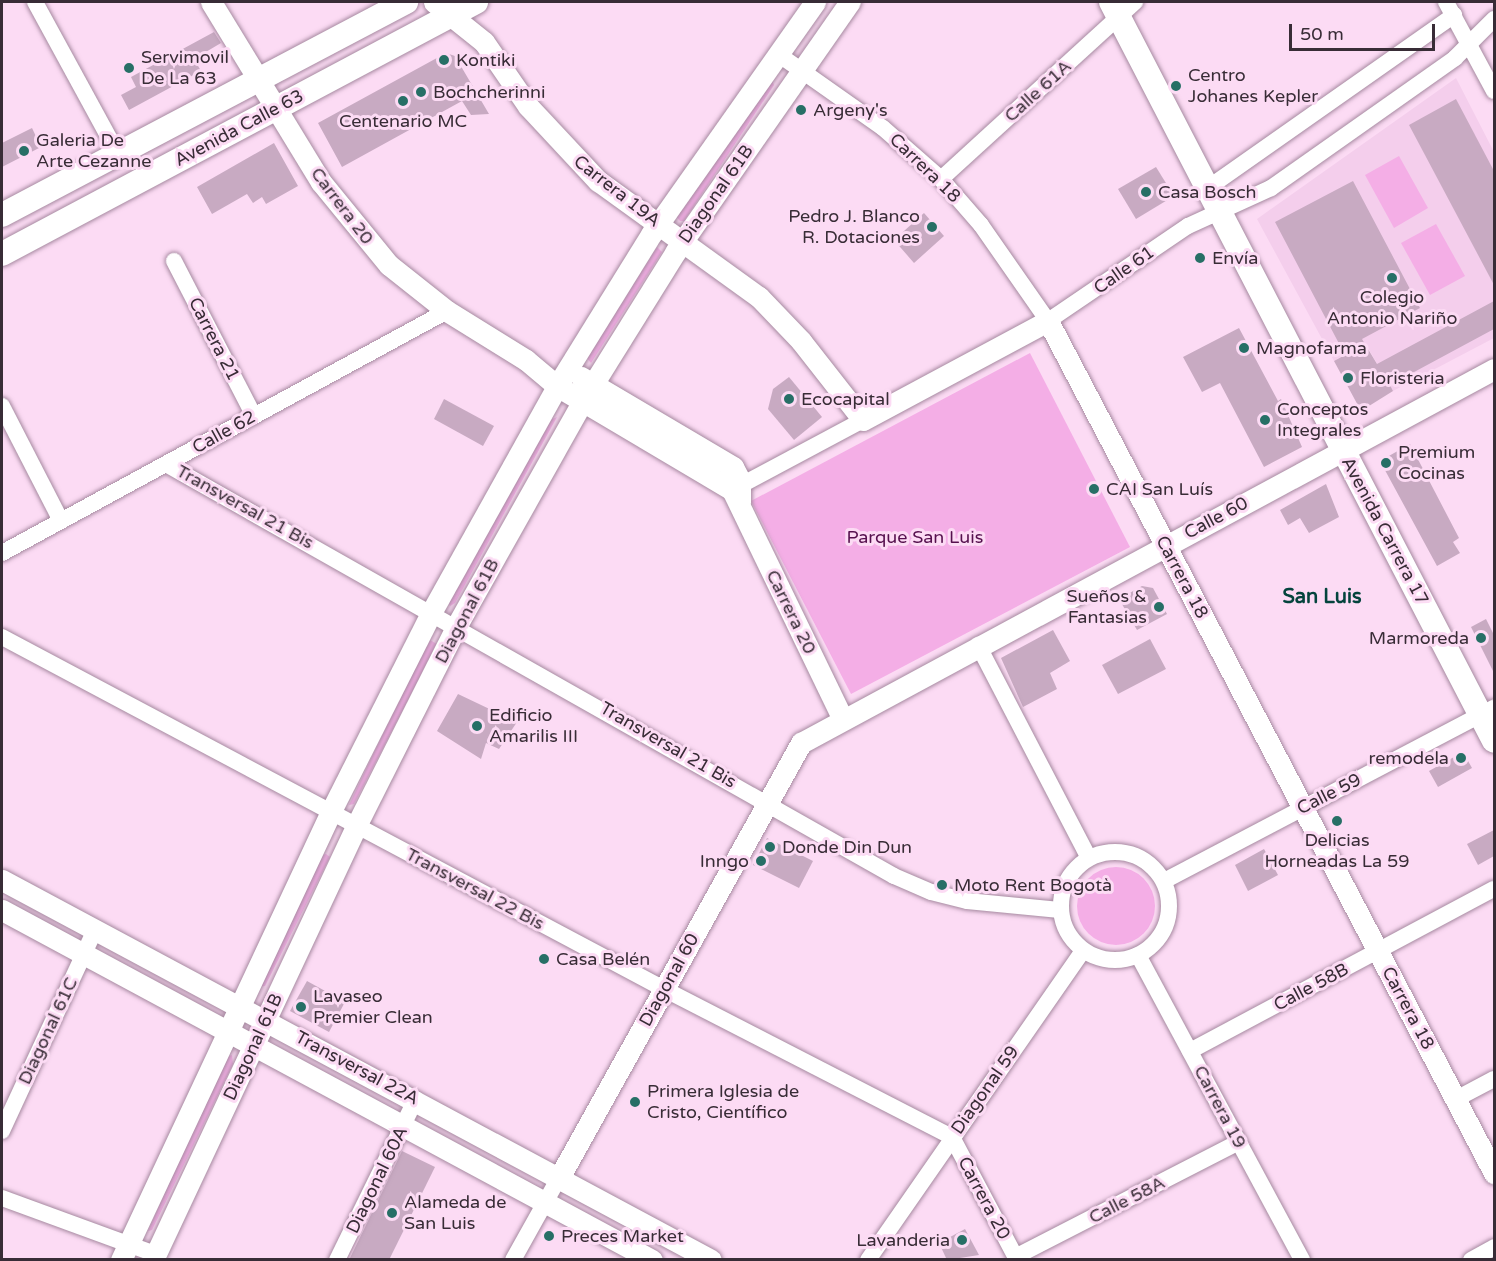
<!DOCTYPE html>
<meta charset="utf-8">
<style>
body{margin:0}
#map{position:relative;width:1496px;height:1261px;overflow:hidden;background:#fcdbf4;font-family:"Varela Round",sans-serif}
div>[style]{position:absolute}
.built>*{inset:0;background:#f4ceec}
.green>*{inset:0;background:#f4aee6}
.round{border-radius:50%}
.building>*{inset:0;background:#c8aac2}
.roads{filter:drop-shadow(0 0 2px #a689a0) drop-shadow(0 0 2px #a689a0)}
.minor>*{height:16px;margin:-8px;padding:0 8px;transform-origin:8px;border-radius:8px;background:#fff}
.minor>.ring{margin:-8px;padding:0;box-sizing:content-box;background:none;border:16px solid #fff;border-radius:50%}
.tertiary>*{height:21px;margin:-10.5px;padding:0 10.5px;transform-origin:10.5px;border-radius:10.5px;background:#fff}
.secondary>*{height:24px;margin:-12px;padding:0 12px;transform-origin:12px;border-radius:12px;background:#fff}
.dots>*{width:16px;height:16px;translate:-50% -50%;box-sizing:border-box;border:3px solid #fcdbf4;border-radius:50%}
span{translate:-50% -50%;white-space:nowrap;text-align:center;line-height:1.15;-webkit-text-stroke:6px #fcdbf4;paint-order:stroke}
.poi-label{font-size:18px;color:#382c36}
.left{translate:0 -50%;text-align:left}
.right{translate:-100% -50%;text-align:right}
.street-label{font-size:18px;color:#382c36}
.park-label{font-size:18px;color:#56104e}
.neighbourhood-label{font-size:20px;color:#04443d;font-weight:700}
.frame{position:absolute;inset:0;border:3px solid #382c36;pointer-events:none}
.scale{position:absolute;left:1289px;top:24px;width:146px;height:27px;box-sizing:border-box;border:3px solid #382c36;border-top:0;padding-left:8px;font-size:18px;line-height:21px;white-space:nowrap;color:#382c36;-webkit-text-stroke:4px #fcdbf4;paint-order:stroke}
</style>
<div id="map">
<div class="built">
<i style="clip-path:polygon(1456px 78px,1494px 152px,1494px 338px,1393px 391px,1365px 343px,1334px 361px,1257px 219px)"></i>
</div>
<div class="green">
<i style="clip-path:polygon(771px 78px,774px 85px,684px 221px,680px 221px,675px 215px)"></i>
<i style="clip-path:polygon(1399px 156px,1428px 208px,1394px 228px,1365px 175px)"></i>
<i style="clip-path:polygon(1436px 224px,1465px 276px,1430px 295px,1401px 243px)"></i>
<i style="clip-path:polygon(657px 247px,662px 252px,591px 363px,587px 358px)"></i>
<i style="clip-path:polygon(1030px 353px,1130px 547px,851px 694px,751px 501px)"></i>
<i style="clip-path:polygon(557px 417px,455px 603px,450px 606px,447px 601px,550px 420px)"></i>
<i style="clip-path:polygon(428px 639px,437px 644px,354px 804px,349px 805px)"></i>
<i style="clip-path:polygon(326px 854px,330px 857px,265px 986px,258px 987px,318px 856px)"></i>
<i class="round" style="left:1077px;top:867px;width:78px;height:78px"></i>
<i style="clip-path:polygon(232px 1055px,233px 1064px,152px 1230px,148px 1231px,224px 1058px)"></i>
</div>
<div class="building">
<i style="clip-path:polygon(214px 32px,221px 43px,194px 59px,201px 71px,129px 110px,121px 95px,136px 87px,131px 77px)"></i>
<i style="clip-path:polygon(446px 53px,455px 56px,489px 114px,471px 115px,462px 101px,342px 167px,318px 123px)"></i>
<i style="clip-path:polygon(1456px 99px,1494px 171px,1494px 285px,1409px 125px)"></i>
<i style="clip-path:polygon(32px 128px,41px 147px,2px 167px,2px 143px)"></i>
<i style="clip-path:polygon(274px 143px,298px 186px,266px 204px,262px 197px,253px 203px,247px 194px,212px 214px,197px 187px)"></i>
<i style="clip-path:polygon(1156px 167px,1174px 196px,1136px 219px,1118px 189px)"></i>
<i style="clip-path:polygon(1353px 181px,1420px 308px,1362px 339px,1377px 364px,1494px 301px,1494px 329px,1390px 385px,1393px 391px,1361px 411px,1334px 361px,1345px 355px,1275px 222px)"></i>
<i style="clip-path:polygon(924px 213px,944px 236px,914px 263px,894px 240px)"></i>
<i style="clip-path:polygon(1239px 328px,1278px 401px,1281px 399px,1302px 447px,1264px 467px,1220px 383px,1202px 392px,1183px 357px)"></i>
<i style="clip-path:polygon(789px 377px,822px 417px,794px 440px,768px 409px,773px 389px)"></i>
<i style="clip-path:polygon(444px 399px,494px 426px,483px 446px,434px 419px)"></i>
<i style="clip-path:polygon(1410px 444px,1459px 538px,1453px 542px,1460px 553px,1437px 566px,1380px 461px)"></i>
<i style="clip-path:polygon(1326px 484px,1339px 517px,1309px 533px,1300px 518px,1288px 525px,1280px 510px)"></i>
<i style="clip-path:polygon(1142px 586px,1153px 588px,1167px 614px,1137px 630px,1119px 599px)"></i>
<i style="clip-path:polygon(1486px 619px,1494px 635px,1494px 673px,1471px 627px)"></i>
<i style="clip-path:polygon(1053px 630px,1070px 661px,1050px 673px,1057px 689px,1023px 707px,1001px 658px)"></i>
<i style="clip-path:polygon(1150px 639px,1166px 669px,1118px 694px,1102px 665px)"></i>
<i style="clip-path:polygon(458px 694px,517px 722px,499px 749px,486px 743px,481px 759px,437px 731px)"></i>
<i style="clip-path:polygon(1463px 752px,1472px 768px,1438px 787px,1429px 771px)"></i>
<i style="clip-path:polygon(1494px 830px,1494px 856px,1478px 865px,1467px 844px)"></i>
<i style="clip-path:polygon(767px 838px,813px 861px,799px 888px,753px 865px)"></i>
<i style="clip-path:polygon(1264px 849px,1278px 875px,1248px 891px,1235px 865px)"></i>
<i style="clip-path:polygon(307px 981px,345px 1002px,329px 1032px,290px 1011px)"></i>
<i style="clip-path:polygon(402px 1151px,435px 1167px,389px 1260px,349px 1260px)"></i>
<i style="clip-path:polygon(965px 1229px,979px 1255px,947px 1260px,939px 1243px)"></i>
</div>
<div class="roads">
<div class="minor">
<i style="left:35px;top:2px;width:173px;rotate:61.4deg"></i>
<i style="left:1446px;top:2px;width:101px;rotate:61.7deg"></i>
<i style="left:778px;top:54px;width:128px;rotate:35.2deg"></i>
<i style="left:883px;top:128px;width:77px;rotate:41.3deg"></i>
<i style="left:941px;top:179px;width:61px;rotate:49deg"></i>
<i style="left:981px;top:225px;width:117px;rotate:55.1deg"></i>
<i style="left:1048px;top:321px;width:169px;rotate:-34.2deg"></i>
<i style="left:1188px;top:226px;width:91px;rotate:-24.6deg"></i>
<i style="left:1271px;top:188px;width:225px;rotate:-35.2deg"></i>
<i style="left:1455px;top:58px;width:55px;rotate:-45deg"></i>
<i style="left:941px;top:179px;width:263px;rotate:-42.4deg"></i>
<i style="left:1208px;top:188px;width:301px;rotate:-35.1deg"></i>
<i style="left:174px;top:261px;width:174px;rotate:62.7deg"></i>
<i style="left:2px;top:406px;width:129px;rotate:62.8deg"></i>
<i style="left:166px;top:464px;width:836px;rotate:29.51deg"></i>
<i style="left:894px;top:876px;width:40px;rotate:23.4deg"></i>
<i style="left:931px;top:892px;width:37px;rotate:14deg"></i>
<i style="left:967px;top:901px;width:93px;rotate:5.5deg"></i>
<i style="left:732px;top:490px;width:149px;rotate:-28.1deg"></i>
<i style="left:2px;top:553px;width:507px;rotate:-28.54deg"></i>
<i style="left:2px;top:637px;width:750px;rotate:28deg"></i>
<i style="left:664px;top:989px;width:324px;rotate:27.2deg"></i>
<i style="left:978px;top:645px;width:240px;rotate:62.5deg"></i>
<i class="ring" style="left:1061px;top:852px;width:92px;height:92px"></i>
<i style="left:1164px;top:881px;width:373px;rotate:-27.7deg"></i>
<i style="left:1138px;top:955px;width:346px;rotate:61.7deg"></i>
<i style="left:1190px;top:1051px;width:344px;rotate:-28.1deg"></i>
<i style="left:1456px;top:1099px;width:43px;rotate:-27.8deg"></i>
<i style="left:2px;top:1131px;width:221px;rotate:-65.2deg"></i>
<i style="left:952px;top:1137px;width:139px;rotate:62.1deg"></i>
<i style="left:2px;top:1198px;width:163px;rotate:20.1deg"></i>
<i style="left:1015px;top:1257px;width:252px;rotate:-27.2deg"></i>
<i style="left:337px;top:1260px;width:179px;rotate:-63.9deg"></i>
<i style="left:513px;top:1260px;width:96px;rotate:-60.8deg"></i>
<i style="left:868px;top:1260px;width:376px;rotate:-55.2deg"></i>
<i style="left:1471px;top:1260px;width:26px;rotate:-29deg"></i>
</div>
<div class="tertiary">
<i style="left:211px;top:2px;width:211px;rotate:58.6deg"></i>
<i style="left:321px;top:182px;width:107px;rotate:50.7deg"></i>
<i style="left:389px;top:265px;width:74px;rotate:38.4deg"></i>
<i style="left:447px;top:311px;width:93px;rotate:31.8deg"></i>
<i style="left:526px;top:360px;width:40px;rotate:40deg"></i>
<i style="left:557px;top:386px;width:204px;rotate:30.7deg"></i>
<i style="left:732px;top:490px;width:253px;rotate:64.2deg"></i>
<i style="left:434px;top:2px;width:64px;rotate:38.7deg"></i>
<i style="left:484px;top:42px;width:78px;rotate:55.5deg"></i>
<i style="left:528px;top:106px;width:103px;rotate:47deg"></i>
<i style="left:598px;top:181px;width:198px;rotate:35.8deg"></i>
<i style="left:759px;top:297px;width:61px;rotate:46.3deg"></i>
<i style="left:801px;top:341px;width:100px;rotate:51.9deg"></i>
<i style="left:863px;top:420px;width:210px;rotate:-28.2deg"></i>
<i style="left:1048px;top:321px;width:962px;rotate:62.37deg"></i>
<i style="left:581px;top:377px;width:177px;rotate:30.6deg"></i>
<i style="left:733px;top:467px;width:15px;rotate:62deg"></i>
<i style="left:740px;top:480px;width:22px;rotate:90deg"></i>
<i style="left:2px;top:880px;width:804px;rotate:28.19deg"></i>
<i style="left:2px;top:910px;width:738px;rotate:28.3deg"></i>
<i style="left:560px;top:1176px;width:496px;rotate:-60.9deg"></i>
<i style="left:801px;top:743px;width:787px;rotate:-28.35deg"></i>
<i style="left:121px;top:1260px;width:493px;rotate:-64.9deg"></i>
<i style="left:330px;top:813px;width:226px;rotate:-63.2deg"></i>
<i style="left:432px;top:611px;width:257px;rotate:-60.9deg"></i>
<i style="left:557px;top:386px;width:180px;rotate:-58.2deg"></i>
<i style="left:652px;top:233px;width:283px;rotate:-54.8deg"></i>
<i style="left:153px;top:1260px;width:479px;rotate:-64.9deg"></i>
<i style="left:356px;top:826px;width:225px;rotate:-63.3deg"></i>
<i style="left:457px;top:625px;width:256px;rotate:-60.7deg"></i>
<i style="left:582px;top:402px;width:178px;rotate:-58.1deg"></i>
<i style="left:676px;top:251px;width:304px;rotate:-55.1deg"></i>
</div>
<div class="secondary">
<i style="left:1111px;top:2px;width:832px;rotate:62.6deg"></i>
<i style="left:2px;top:215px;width:457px;rotate:-27.8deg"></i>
<i style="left:2px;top:254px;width:537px;rotate:-28deg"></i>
</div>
</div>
<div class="dots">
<i style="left:444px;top:60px;background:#276f66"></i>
<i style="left:129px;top:68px;background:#276f66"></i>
<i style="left:1176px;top:86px;background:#276f66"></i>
<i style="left:421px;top:92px;background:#276f66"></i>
<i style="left:403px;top:101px;background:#276f66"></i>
<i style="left:801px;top:110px;background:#276f66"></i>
<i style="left:24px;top:151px;background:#276f66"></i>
<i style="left:1146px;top:192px;background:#276f66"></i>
<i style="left:932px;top:227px;background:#276f66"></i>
<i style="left:1200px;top:258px;background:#276f66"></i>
<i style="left:1392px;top:278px;background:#276f66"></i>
<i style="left:1244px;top:348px;background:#276f66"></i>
<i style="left:1348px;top:378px;background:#276f66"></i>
<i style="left:789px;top:399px;background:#276f66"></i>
<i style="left:1265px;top:420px;background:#276f66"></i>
<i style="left:1386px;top:463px;background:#276f66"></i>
<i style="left:1094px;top:489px;background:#276f66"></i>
<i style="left:1159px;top:607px;background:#276f66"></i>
<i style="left:1481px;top:638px;background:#276f66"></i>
<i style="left:477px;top:726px;background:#276f66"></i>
<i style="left:1461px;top:758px;background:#276f66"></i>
<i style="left:1337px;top:821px;background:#276f66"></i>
<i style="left:770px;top:847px;background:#276f66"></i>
<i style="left:761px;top:861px;background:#276f66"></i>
<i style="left:942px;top:885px;background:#276f66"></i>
<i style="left:544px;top:959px;background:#276f66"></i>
<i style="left:301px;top:1007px;background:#276f66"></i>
<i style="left:635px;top:1102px;background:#276f66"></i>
<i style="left:392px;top:1213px;background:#276f66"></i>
<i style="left:549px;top:1236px;background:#276f66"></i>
<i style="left:962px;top:1240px;background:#276f66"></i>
</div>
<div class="poi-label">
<span class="left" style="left:141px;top:68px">Servimovil<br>De La 63</span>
<span class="left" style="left:456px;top:60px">Kontiki</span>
<span class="left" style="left:1188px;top:86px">Centro<br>Johanes Kepler</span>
<span class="left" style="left:433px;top:92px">Bochcherinni</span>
<span class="left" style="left:813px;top:110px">Argeny's</span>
<span style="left:403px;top:121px">Centenario MC</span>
<span class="left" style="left:36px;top:151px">Galeria De<br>Arte Cezanne</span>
<span class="left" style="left:1158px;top:192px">Casa Bosch</span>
<span class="right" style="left:920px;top:227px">Pedro J. Blanco<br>R. Dotaciones</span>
<span class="left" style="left:1212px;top:258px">Envía</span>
<span style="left:1392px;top:308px">Colegio<br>Antonio Nariño</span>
<span class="left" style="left:1256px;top:348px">Magnofarma</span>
<span class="left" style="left:1360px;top:378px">Floristeria</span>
<span class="left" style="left:801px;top:399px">Ecocapital</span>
<span class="left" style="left:1277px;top:420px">Conceptos<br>Integrales</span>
<span class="left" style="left:1398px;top:463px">Premium<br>Cocinas</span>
<span class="left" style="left:1106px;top:489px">CAI San Luís</span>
<span class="right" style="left:1147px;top:607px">Sueños &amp;<br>Fantasias</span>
<span class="right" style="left:1469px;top:638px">Marmoreda</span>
<span class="left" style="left:489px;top:726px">Edificio<br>Amarilis III</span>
<span class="right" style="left:1449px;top:758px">remodela</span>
<span style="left:1337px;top:851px">Delicias<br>Horneadas La 59</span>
<span class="left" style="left:782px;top:847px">Donde Din Dun</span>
<span class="right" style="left:749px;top:861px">Inngo</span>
<span class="left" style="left:954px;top:885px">Moto Rent Bogotà</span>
<span class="left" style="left:556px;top:959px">Casa Belén</span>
<span class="left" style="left:313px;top:1007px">Lavaseo<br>Premier Clean</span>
<span class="left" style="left:647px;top:1102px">Primera Iglesia de<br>Cristo, Científico</span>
<span class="left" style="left:404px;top:1213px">Alameda de<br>San Luis</span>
<span class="left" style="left:561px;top:1236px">Preces Market</span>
<span class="right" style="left:950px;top:1240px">Lavanderia</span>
</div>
<div class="street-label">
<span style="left:1038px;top:91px;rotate:-42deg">Calle 61A</span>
<span style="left:239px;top:128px;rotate:-28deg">Avenida Calle 63</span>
<span style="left:925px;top:168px;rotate:44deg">Carrera 18</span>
<span style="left:617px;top:191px;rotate:38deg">Carrera 19A</span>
<span style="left:716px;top:194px;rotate:-55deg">Diagonal 61B</span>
<span style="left:342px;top:206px;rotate:53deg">Carrera 20</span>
<span style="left:1124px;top:270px;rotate:-35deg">Calle 61</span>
<span style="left:214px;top:339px;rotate:63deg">Carrera 21</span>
<span style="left:224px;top:432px;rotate:-29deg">Calle 62</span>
<span style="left:245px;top:507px;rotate:29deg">Transversal 21 Bis</span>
<span style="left:1216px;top:518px;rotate:-28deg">Calle 60</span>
<span style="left:1385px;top:531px;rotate:62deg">Avenida Carrera 17</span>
<span style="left:1182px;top:577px;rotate:62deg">Carrera 18</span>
<span style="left:467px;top:611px;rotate:-62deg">Diagonal 61B</span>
<span style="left:791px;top:612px;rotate:64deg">Carrera 20</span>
<span style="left:668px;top:745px;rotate:30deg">Transversal 21 Bis</span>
<span style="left:1329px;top:794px;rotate:-27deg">Calle 59</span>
<span style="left:475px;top:889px;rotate:28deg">Transversal 22 Bis</span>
<span style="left:669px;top:980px;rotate:-61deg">Diagonal 60</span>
<span style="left:1311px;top:987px;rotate:-28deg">Calle 58B</span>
<span style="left:1408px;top:1008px;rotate:62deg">Carrera 18</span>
<span style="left:48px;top:1031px;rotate:-65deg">Diagonal 61C</span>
<span style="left:253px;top:1047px;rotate:-65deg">Diagonal 61B</span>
<span style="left:357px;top:1068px;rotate:28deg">Transversal 22A</span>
<span style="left:985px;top:1090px;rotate:-55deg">Diagonal 59</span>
<span style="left:1220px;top:1107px;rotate:62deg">Carrera 19</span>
<span style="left:377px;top:1180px;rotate:-64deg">Diagonal 60A</span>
<span style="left:984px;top:1198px;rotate:62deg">Carrera 20</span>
<span style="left:1127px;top:1200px;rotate:-27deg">Calle 58A</span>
</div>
<div class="park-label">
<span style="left:915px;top:537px">Parque San Luis</span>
</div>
<div class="neighbourhood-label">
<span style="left:1322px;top:597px">San Luis</span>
</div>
<div class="frame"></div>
<div class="scale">50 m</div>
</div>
